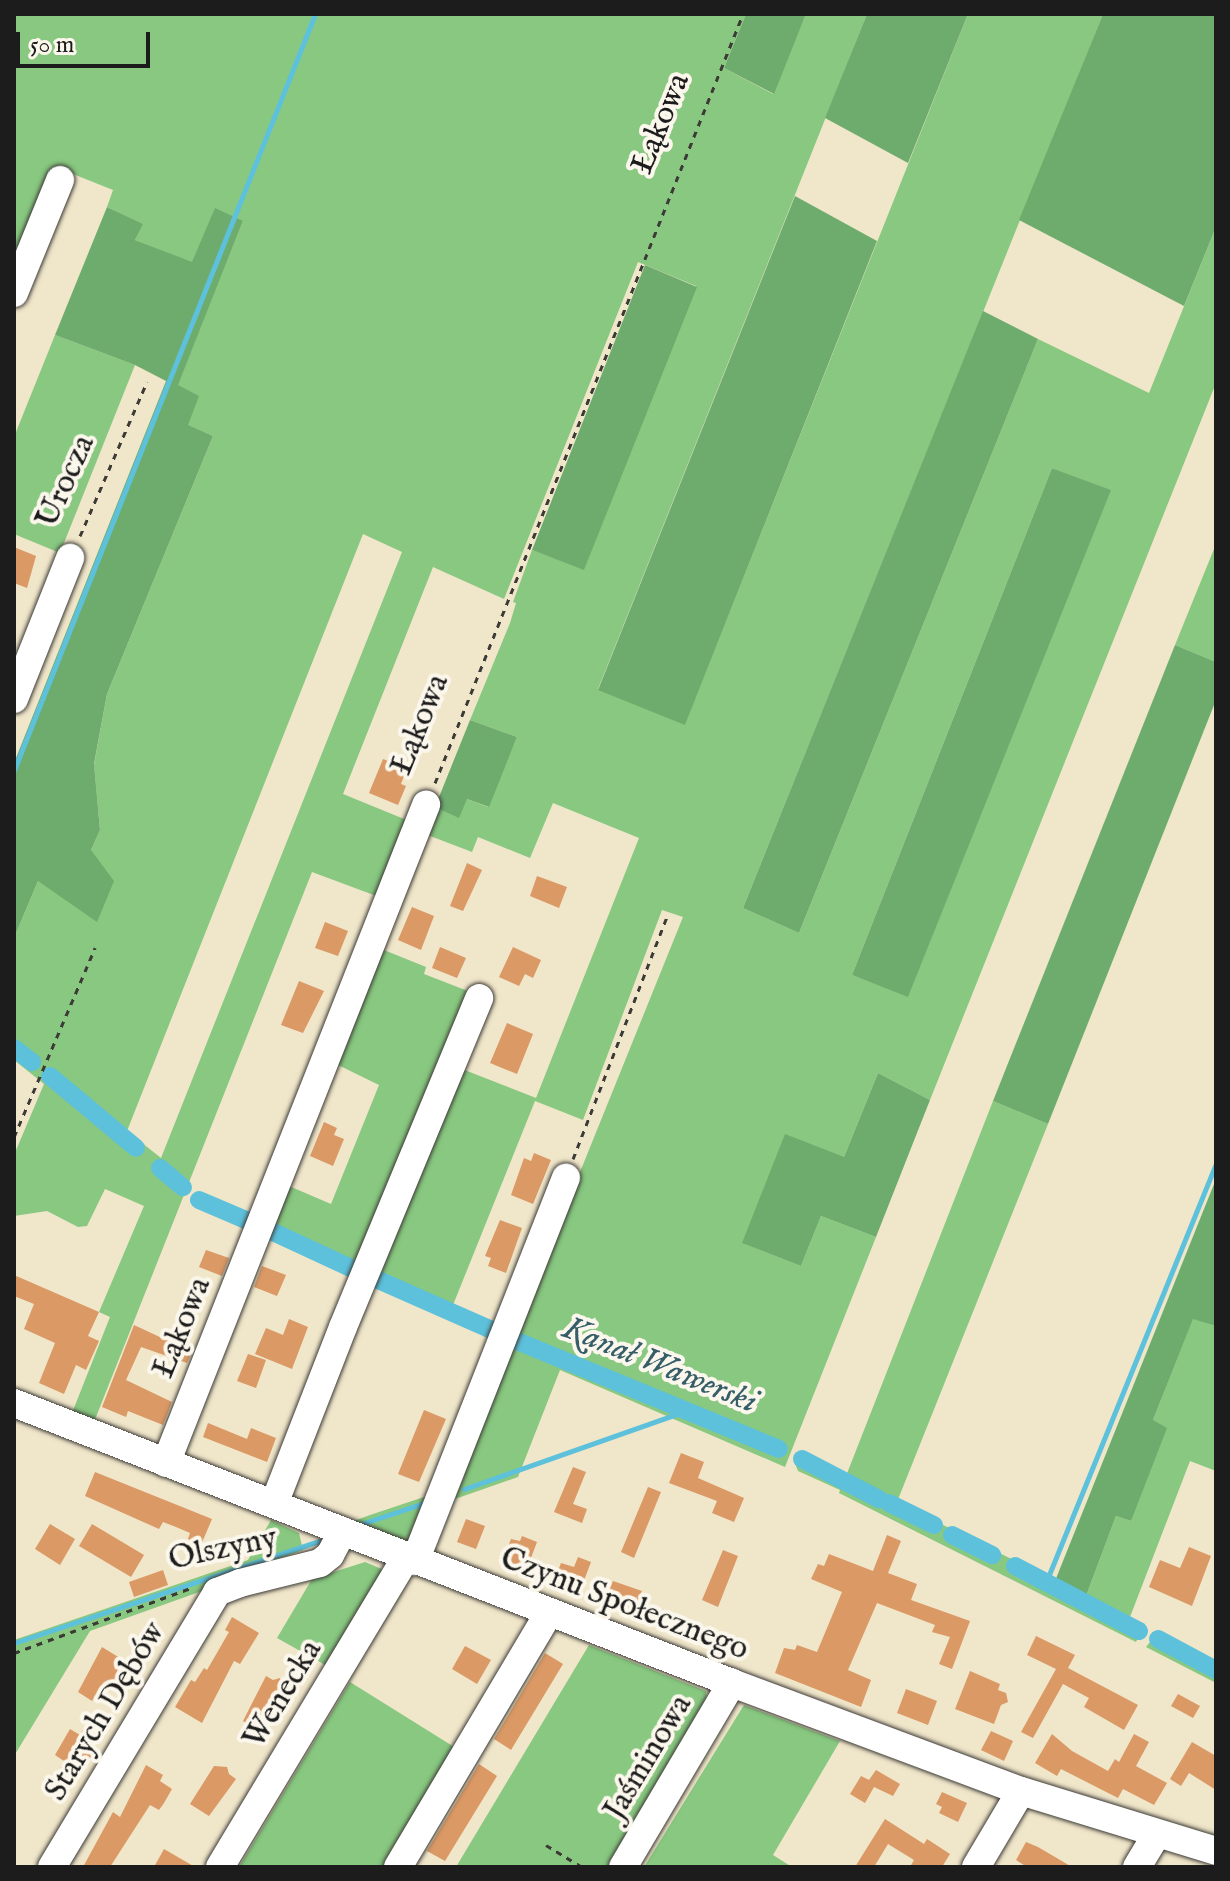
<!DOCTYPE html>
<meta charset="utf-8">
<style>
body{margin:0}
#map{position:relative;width:1230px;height:1881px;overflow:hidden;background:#f0e6ca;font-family:"IM FELL English",serif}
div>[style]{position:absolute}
.green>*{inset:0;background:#88c880}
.forest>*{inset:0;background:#6eac6e}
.stream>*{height:5px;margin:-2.5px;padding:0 2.5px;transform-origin:2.5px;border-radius:2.5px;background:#5dc1db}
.canal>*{height:18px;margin:-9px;padding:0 9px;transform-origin:9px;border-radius:9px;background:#5dc1db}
.building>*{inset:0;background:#da9965}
.path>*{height:3px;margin-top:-1.5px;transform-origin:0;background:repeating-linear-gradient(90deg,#3c3a36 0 6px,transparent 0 12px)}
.roads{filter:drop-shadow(0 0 2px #3c3a36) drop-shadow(0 0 2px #3c3a36)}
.minor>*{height:28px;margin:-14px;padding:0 14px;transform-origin:14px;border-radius:14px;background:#fff}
span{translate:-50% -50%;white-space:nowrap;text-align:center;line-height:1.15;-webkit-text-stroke:8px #fbf7ec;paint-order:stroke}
.street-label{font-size:32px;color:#1c1c1c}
.water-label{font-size:34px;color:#365e68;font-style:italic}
.frame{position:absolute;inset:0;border:16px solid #1c1c1c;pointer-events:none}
.scale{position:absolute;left:16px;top:32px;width:134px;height:36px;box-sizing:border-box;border:4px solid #1c1c1c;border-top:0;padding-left:10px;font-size:24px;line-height:28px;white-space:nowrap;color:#1c1c1c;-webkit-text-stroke:6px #fbf7ec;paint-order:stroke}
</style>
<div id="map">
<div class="green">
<i style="clip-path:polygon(evenodd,14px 14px,746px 14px,724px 68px,773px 94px,806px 14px,867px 14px,598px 689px,685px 724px,968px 14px,1103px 14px,743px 908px,799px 933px,1038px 339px,1149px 393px,1216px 227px,1216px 383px,930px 1100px,878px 1073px,844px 1157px,743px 1243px,801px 1266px,821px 1216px,876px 1237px,785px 1467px,560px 1370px,518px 1477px,455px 1499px,576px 1182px,683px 917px,662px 910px,583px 1120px,535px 1101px,453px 1305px,500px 1325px,495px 1338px,376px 1286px,462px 1069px,536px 1098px,639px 838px,553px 803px,530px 858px,478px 837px,472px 852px,425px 834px,435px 807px,467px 799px,488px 807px,517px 737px,470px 720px,510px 623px,516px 603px,513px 602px,532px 550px,584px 569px,696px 286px,638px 262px,504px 599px,433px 567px,343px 794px,409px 821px,379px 897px,312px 872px,94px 1422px,72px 1413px,110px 1317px,99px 1312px,144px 1206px,105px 1189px,87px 1226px,78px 1227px,47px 1211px,14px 1216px,14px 1155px,44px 1084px,14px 1060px,14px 938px,38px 881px,91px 850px,100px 830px,94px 765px,107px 694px,213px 436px,187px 425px,177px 386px,243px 221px,192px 263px,135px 240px,142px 224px,107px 207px,113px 190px,58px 168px,14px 275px,14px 14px,1052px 468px,1110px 490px,908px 996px,852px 975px,1052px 468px,14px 14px,363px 534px,402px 552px,161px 1158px,127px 1131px,363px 534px)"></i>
<i style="clip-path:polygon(55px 335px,135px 365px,60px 553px,14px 534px,14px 437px)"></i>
<i style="clip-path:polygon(1216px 544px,1216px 662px,1175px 645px)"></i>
<i style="clip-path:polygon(379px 948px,426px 967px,424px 974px,473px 993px,360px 1278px,263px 1234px,282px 1183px,331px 1204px,379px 1085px,334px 1063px)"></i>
<i style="clip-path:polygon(993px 1101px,1048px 1124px,897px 1502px,1086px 1596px,1116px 1516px,1131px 1521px,1153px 1420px,1193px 1318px,1216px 1326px,1216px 1471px,1190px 1461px,1130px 1617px,1145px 1624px,1136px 1642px,839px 1493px,840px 1490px,798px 1471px,796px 1466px,803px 1457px,846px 1476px)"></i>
<i style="clip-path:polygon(433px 1494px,413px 1544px,354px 1521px,370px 1515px)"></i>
<i style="clip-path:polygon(271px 1520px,299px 1533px,303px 1550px,213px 1582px,202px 1591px,90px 1631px,14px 1756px,14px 1640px,248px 1560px)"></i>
<i style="clip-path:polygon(365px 1562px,384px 1570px,327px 1666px,277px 1638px,312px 1579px)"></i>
<i style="clip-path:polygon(1155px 1636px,1216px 1666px,1216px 1683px,1146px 1647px)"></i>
<i style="clip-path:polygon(589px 1645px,706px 1691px,707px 1703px,608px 1867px,456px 1867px)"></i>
<i style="clip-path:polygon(350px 1682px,459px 1750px,390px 1867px,239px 1867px)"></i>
<i style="clip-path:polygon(744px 1705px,840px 1741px,773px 1855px,792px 1867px,644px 1867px)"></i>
</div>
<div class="forest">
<i style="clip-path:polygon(746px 14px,806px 14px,774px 94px,724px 68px)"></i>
<i style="clip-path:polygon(867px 14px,968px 14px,908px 163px,825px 118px)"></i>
<i style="clip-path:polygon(1103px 14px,1216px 14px,1216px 227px,1184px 306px,1019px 220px)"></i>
<i style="clip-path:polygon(795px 196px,877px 241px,685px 725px,598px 690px)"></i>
<i style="clip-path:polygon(107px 207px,143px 224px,135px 240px,192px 262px,215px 208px,243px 221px,178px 385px,199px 396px,188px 425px,213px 436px,107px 694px,94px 764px,100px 830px,91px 850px,114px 881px,97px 922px,38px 881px,14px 938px,14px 763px,166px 381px,135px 365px,55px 335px)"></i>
<i style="clip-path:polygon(645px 265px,697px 287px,584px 570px,532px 550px)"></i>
<i style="clip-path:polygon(983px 311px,1038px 339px,799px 933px,743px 908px)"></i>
<i style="clip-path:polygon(1052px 468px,1111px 490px,908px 997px,852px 975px)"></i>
<i style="clip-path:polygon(1175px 645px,1216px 662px,1216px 700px,1048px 1124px,993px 1101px)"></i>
<i style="clip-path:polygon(470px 720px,517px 737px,489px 807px,467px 799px,459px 818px,435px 807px)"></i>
<i style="clip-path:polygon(878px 1073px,930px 1100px,876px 1237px,821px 1216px,801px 1266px,742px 1243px,785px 1134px,844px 1157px)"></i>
<i style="clip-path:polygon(1216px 1179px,1216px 1326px,1193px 1319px,1153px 1420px,1167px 1428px,1131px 1521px,1116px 1516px,1086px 1596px,1055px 1581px)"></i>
</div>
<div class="stream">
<i style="left:14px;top:770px;width:814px;rotate:-68.29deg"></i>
<i style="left:464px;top:1489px;width:235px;rotate:-19.4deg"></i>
<i style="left:364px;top:1523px;width:63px;rotate:-18.4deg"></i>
<i style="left:1046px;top:1582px;width:451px;rotate:-67.9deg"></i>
<i style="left:14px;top:1643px;width:321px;rotate:-18.5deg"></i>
</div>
<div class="canal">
<i style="left:14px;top:1048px;width:23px;rotate:38deg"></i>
<i style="left:50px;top:1076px;width:112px;rotate:39.9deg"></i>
<i style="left:160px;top:1168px;width:30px;rotate:40deg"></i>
<i style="left:199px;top:1200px;width:59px;rotate:23.1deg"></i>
<i style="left:271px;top:1231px;width:95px;rotate:24.9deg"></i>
<i style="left:376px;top:1279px;width:129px;rotate:23.8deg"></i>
<i style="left:517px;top:1341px;width:283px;rotate:22.4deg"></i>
<i style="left:802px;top:1459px;width:87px;rotate:27.5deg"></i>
<i style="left:889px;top:1503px;width:50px;rotate:26.1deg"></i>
<i style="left:952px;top:1535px;width:45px;rotate:26.6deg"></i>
<i style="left:1015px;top:1566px;width:140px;rotate:27.7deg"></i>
<i style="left:1158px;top:1639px;width:66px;rotate:28.1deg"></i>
</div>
<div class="building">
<i style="clip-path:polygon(14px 547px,36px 556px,27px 588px,14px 583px)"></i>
<i style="clip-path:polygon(383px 759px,407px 768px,401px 784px,406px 786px,398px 805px,369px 793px)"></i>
<i style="clip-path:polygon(467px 863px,482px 870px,463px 911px,450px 906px)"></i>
<i style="clip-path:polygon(537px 876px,567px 887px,559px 908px,530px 896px)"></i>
<i style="clip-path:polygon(412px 907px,434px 916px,421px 950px,398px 940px)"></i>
<i style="clip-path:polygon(325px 922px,348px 931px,338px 956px,315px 948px)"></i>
<i style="clip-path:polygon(440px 947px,466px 958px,457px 978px,432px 968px)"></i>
<i style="clip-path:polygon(513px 947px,541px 960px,533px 978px,525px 974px,519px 986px,499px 977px)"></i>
<i style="clip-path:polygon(299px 981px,324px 991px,303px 1033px,281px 1025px)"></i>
<i style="clip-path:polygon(507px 1023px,533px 1034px,517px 1074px,490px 1063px)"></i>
<i style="clip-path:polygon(324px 1122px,337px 1128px,334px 1135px,344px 1139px,333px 1166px,310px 1156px)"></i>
<i style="clip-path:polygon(534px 1153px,551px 1160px,533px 1204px,511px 1195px,524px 1158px,531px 1161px)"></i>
<i style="clip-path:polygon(500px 1220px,522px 1228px,506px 1273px,488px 1266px,491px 1258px,485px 1256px)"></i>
<i style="clip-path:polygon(206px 1250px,229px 1258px,222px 1276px,199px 1267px)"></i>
<i style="clip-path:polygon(262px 1266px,286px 1275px,277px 1296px,254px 1287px)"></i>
<i style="clip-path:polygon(14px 1275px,99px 1312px,88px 1336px,99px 1341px,86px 1370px,76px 1365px,64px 1394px,39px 1383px,55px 1343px,24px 1329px,34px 1304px,14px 1296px)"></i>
<i style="clip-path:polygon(289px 1319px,308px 1327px,292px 1369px,255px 1354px,266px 1328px,283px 1335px)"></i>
<i style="clip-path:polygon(134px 1325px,192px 1352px,187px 1363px,141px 1347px,126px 1380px,172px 1402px,163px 1425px,128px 1411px,126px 1417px,102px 1407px)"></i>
<i style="clip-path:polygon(248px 1354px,266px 1360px,256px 1388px,237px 1381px)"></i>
<i style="clip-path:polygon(424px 1410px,446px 1419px,419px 1482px,398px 1474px)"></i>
<i style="clip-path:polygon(208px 1423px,247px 1439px,251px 1428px,276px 1438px,267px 1462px,203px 1437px)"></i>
<i style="clip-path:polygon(681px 1453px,704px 1462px,698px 1478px,744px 1498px,734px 1522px,712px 1513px,717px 1501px,669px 1483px)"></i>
<i style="clip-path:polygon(573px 1467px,586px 1472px,573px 1504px,587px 1509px,582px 1523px,554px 1512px)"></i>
<i style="clip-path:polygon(95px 1472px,212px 1519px,201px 1545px,188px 1539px,190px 1533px,176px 1527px,163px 1522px,159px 1529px,85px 1496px)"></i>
<i style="clip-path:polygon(648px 1487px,661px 1492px,634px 1558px,621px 1552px)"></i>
<i style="clip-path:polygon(466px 1519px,485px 1526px,476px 1549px,457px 1542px)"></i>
<i style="clip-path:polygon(50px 1524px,75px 1539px,60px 1565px,35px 1549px)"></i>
<i style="clip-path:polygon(92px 1524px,144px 1555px,131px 1577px,79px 1546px)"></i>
<i style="clip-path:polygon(887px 1535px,901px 1541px,888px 1573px,917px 1584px,911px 1600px,970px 1621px,952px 1669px,939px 1664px,950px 1637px,932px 1632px,935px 1625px,877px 1603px,848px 1670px,871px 1680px,861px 1707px,775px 1673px,784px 1648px,795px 1650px,797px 1645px,817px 1652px,842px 1592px,811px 1579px,818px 1564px,824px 1566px,829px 1554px,873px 1571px)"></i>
<i style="clip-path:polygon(522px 1536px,537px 1542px,526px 1571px,502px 1562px,511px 1539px,520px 1541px)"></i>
<i style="clip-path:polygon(1189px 1547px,1211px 1556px,1192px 1606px,1149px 1587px,1160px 1560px,1180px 1568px)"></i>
<i style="clip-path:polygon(723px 1550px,738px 1556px,718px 1607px,702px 1600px)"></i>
<i style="clip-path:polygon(578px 1557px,591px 1562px,579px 1594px,553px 1584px,561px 1563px,574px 1567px)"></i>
<i style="clip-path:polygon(163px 1570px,168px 1585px,134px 1597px,129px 1582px)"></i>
<i style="clip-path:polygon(613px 1581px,642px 1591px,632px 1615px,604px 1604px)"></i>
<i style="clip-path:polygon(232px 1617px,259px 1633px,240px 1664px,234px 1661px,202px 1723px,175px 1707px,191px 1680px,195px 1682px,204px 1668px,207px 1670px,229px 1632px,225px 1630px)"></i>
<i style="clip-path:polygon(1036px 1636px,1075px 1655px,1068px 1668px,1138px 1705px,1124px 1730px,1084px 1707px,1089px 1698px,1063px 1684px,1033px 1738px,1021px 1732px,1056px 1669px,1027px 1655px)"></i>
<i style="clip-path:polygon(465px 1646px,491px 1660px,477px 1684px,452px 1669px)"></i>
<i style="clip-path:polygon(102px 1647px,128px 1663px,124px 1668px,127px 1681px,114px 1685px,111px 1691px,101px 1686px,92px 1701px,78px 1692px)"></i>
<i style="clip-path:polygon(545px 1653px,563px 1664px,511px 1750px,494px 1739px)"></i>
<i style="clip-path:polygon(970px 1671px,1000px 1684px,998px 1690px,1006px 1693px,1008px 1702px,1001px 1705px,994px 1724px,955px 1709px)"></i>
<i style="clip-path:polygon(266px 1676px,273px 1680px,280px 1678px,282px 1686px,289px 1690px,279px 1710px,273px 1718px,269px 1716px,260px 1731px,243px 1721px)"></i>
<i style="clip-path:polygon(906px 1689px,937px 1701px,928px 1725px,897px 1713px)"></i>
<i style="clip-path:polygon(1178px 1694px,1200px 1706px,1193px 1718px,1171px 1706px)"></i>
<i style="clip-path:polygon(84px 1727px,97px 1735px,92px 1742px,94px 1754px,72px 1776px,60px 1769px,64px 1761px,55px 1755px,70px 1729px,80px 1735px)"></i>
<i style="clip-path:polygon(991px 1731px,1013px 1741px,1004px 1761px,981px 1750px)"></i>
<i style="clip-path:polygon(1052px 1734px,1072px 1751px,1108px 1771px,1115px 1759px,1119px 1762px,1134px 1734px,1149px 1742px,1136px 1766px,1167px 1783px,1154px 1805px,1123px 1789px,1118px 1798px,1061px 1769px,1057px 1776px,1035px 1763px)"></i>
<i style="clip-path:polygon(1192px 1742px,1216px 1756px,1216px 1790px,1189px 1773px,1181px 1786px,1170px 1779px)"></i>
<i style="clip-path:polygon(479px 1764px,497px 1776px,445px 1861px,427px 1851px)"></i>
<i style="clip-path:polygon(146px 1765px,163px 1775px,160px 1781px,172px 1789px,164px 1803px,159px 1810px,150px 1805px,110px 1867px,83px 1867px,113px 1812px,120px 1817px)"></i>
<i style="clip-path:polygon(214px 1766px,227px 1767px,229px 1774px,236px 1779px,209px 1816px,190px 1804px)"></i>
<i style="clip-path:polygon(876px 1770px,900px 1784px,893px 1796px,874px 1787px,865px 1803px,850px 1794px,861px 1776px,869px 1780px)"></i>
<i style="clip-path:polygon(942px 1792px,967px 1803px,958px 1822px,939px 1813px,942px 1807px,936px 1804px)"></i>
<i style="clip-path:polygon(885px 1819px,924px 1844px,927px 1839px,950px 1854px,942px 1867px,910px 1867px,914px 1860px,888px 1844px,874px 1867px,855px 1867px)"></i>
<i style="clip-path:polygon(1026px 1842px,1038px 1847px,1072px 1867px,1027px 1867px,1016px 1860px)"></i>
<i style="clip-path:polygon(164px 1849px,195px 1867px,154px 1867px)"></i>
</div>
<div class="path">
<i style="left:80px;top:536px;width:168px;rotate:-66.5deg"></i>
<i style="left:435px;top:783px;width:828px;rotate:-68.17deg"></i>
<i style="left:14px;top:1137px;width:206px;rotate:-66.8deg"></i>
<i style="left:573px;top:1159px;width:263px;rotate:-68.8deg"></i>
<i style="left:14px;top:1653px;width:189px;rotate:-20.2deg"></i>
<i style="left:546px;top:1845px;width:42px;rotate:31.4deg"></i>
</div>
<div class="roads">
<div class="minor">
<i style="left:14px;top:293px;width:122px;rotate:-67.8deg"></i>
<i style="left:14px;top:699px;width:152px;rotate:-68.3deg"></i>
<i style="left:14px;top:1403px;width:771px;rotate:21.3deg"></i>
<i style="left:732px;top:1683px;width:309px;rotate:20.5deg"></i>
<i style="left:1021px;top:1791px;width:204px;rotate:17.1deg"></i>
<i style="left:166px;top:1463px;width:708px;rotate:-68.44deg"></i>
<i style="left:274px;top:1504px;width:190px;rotate:-68.7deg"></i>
<i style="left:343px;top:1327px;width:356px;rotate:-67.5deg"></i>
<i style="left:415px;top:1561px;width:412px;rotate:-68.5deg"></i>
<i style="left:52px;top:1867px;width:321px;rotate:-59deg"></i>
<i style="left:217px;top:1592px;width:25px;rotate:-21deg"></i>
<i style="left:240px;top:1583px;width:82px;rotate:-14deg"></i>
<i style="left:320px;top:1563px;width:13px;rotate:-39deg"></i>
<i style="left:330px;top:1555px;width:27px;rotate:-62deg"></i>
<i style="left:220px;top:1867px;width:362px;rotate:-59deg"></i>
<i style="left:398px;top:1867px;width:295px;rotate:-59.3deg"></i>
<i style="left:623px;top:1867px;width:214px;rotate:-59.4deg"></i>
<i style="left:976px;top:1867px;width:88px;rotate:-59.4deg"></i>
<i style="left:1137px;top:1867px;width:39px;rotate:-59deg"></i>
</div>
</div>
<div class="street-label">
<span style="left:662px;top:124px;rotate:-68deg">Łąkowa</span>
<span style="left:67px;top:482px;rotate:-66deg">Urocza</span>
<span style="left:421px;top:725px;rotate:-68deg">Łąkowa</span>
<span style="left:183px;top:1328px;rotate:-68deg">Łąkowa</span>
<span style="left:223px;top:1550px;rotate:-12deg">Olszyny</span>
<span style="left:624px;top:1605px;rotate:21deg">Czynu Społecznego</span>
<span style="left:284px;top:1695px;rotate:-59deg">Wenecka</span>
<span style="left:106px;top:1712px;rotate:-59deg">Starych Dębów</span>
<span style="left:649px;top:1758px;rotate:-59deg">Jaśminowa</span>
</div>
<div class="water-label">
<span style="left:660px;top:1365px;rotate:22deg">Kanał Wawerski</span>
</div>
<div class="frame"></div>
<div class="scale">50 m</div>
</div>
